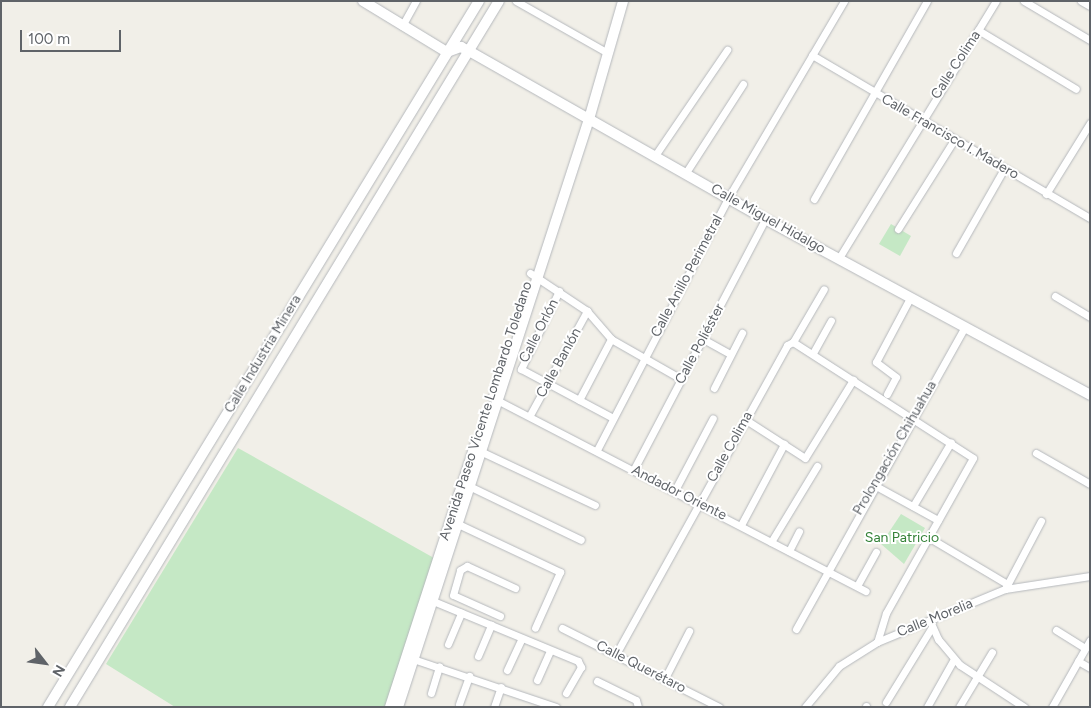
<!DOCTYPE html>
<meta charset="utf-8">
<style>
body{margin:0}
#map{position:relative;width:1091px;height:708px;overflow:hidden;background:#f1efe8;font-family:Figtree,sans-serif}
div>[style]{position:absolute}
.green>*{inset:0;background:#c5e8c5}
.roads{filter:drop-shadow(0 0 1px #b5b8bc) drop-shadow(0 0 1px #b5b8bc)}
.street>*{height:7px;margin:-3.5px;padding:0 3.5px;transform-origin:3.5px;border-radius:3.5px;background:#fff}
.secondary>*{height:10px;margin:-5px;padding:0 5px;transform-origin:5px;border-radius:5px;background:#fff}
span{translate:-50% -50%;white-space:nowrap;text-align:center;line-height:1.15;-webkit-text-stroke:4px #fff;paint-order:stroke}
.street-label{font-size:14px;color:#5f6368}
.park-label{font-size:14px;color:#348238}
.frame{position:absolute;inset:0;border:2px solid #5f6368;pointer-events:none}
.north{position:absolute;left:20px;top:638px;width:50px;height:50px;-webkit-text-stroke:4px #fff;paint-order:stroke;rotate:120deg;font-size:14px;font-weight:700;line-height:20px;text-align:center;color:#5f6368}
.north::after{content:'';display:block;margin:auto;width:18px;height:22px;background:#5f6368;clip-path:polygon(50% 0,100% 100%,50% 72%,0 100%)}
.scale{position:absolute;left:20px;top:30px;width:101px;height:22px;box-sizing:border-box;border:2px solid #5f6368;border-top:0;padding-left:6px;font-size:15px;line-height:18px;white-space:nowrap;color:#5f6368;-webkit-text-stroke:4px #fff;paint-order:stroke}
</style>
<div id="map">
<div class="green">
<i style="clip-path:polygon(891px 224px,911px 236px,900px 256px,879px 244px)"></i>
<i style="clip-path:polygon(238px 448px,434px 558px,385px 707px,175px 707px,106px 664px)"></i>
<i style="clip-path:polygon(901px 514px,925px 528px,904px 564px,881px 544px)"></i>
</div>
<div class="roads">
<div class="street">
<i style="left:516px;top:1px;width:103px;rotate:29.5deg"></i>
<i style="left:1024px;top:1px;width:77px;rotate:30.6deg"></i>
<i style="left:1081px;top:1px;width:10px;rotate:29deg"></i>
<i style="left:402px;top:26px;width:29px;rotate:-61deg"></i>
<i style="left:978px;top:30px;width:114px;rotate:31deg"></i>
<i style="left:812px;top:55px;width:322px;rotate:30.4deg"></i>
<i style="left:654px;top:157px;width:130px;rotate:-55.7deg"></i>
<i style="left:685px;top:174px;width:107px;rotate:-57.2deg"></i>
<i style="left:1046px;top:194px;width:84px;rotate:-58.2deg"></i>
<i style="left:814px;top:199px;width:228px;rotate:-60.3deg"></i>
<i style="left:898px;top:229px;width:105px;rotate:-57.8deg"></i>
<i style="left:956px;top:253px;width:97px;rotate:-60.3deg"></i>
<i style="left:839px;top:258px;width:301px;rotate:-58.6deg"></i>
<i style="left:530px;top:273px;width:69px;rotate:33.7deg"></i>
<i style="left:587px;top:311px;width:37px;rotate:49deg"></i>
<i style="left:611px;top:339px;width:81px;rotate:29.7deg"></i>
<i style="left:559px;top:291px;width:87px;rotate:116deg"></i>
<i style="left:521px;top:369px;width:104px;rotate:28deg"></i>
<i style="left:1055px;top:296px;width:41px;rotate:31deg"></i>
<i style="left:703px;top:339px;width:31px;rotate:29deg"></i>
<i style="left:793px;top:342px;width:61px;rotate:-59.7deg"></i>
<i style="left:813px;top:353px;width:37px;rotate:-61deg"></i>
<i style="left:714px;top:388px;width:62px;rotate:-63deg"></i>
<i style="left:887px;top:394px;width:19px;rotate:-62deg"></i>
<i style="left:896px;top:377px;width:25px;rotate:-143deg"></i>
<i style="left:876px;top:362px;width:72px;rotate:-62deg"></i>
<i style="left:491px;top:397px;width:422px;rotate:27.4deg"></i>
<i style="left:579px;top:400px;width:69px;rotate:-62.3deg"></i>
<i style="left:530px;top:415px;width:119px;rotate:-61.3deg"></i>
<i style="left:746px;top:420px;width:70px;rotate:32.8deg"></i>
<i style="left:805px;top:458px;width:92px;rotate:-58.4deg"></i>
<i style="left:597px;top:450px;width:284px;rotate:-62.5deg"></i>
<i style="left:728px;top:198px;width:229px;rotate:-59.5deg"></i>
<i style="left:480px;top:451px;width:127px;rotate:25.2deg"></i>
<i style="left:1036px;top:453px;width:62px;rotate:29.9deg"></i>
<i style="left:634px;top:469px;width:282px;rotate:-62.3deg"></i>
<i style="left:874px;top:485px;width:73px;rotate:28.7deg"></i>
<i style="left:469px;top:486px;width:124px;rotate:25.7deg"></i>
<i style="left:675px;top:490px;width:81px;rotate:-62.2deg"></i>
<i style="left:913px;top:506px;width:74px;rotate:-59.3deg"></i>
<i style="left:458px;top:524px;width:113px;rotate:25.2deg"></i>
<i style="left:560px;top:572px;width:61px;rotate:114.1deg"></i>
<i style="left:741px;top:525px;width:92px;rotate:-62deg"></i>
<i style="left:928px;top:537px;width:92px;rotate:30.7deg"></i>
<i style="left:771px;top:542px;width:89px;rotate:-58.8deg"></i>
<i style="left:789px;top:551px;width:22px;rotate:-63deg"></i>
<i style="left:857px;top:586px;width:39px;rotate:-61deg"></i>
<i style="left:1005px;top:589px;width:77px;rotate:-62.1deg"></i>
<i style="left:433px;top:601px;width:157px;rotate:22.5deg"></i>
<i style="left:578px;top:661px;width:7px;rotate:63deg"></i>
<i style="left:581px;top:667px;width:30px;rotate:120deg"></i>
<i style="left:500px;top:616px;width:51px;rotate:-155.9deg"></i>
<i style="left:453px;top:595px;width:26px;rotate:-74deg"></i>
<i style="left:460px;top:570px;width:8px;rotate:-30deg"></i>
<i style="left:467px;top:566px;width:53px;rotate:24.6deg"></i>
<i style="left:930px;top:621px;width:20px;rotate:66deg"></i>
<i style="left:938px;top:639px;width:34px;rotate:50deg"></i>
<i style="left:960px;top:665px;width:77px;rotate:33.3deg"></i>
<i style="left:562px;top:628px;width:176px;rotate:26.7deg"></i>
<i style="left:796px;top:629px;width:346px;rotate:-60.8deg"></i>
<i style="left:1056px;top:630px;width:34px;rotate:32deg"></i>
<i style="left:448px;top:644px;width:34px;rotate:-67deg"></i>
<i style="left:616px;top:654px;width:353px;rotate:-61deg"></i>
<i style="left:787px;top:345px;width:7px;rotate:-27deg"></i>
<i style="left:793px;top:342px;width:214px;rotate:32.8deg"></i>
<i style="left:973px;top:458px;width:178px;rotate:119.3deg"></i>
<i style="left:886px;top:613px;width:30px;rotate:107deg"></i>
<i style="left:478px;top:656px;width:34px;rotate:-67deg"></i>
<i style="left:413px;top:659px;width:151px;rotate:18.6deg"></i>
<i style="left:1078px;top:661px;width:14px;rotate:30deg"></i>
<i style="left:507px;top:670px;width:35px;rotate:-65deg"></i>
<i style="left:665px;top:678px;width:53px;rotate:-62.9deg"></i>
<i style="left:537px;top:680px;width:32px;rotate:-66deg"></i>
<i style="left:597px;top:681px;width:43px;rotate:26deg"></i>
<i style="left:636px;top:700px;width:7px;rotate:74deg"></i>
<i style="left:431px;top:693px;width:28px;rotate:-73deg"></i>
<i style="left:886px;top:702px;width:88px;rotate:-58.5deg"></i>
<i style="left:459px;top:704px;width:30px;rotate:-70deg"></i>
<i style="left:494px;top:707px;width:21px;rotate:-71deg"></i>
<i style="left:805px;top:707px;width:53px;rotate:-50.3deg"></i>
<i style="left:839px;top:666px;width:45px;rotate:-32.3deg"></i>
<i style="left:877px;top:642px;width:139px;rotate:-22.5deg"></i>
<i style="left:1005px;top:589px;width:86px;rotate:-8.7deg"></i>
<i style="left:866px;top:707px;width:1px;rotate:-90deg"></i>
<i style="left:927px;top:707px;width:55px;rotate:-60.6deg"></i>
<i style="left:959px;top:707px;width:64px;rotate:-59deg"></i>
<i style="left:1052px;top:707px;width:77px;rotate:-60.4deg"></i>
</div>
<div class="secondary">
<i style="left:363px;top:1px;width:98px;rotate:31.3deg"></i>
<i style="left:447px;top:52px;width:15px;rotate:-20deg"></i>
<i style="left:461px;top:47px;width:9px;rotate:27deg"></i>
<i style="left:469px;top:51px;width:340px;rotate:29.6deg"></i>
<i style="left:765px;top:219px;width:370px;rotate:28.4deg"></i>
<i style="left:48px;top:707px;width:827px;rotate:-58.6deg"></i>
<i style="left:70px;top:707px;width:826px;rotate:-58.72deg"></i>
<i style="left:390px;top:707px;width:275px;rotate:-72deg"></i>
<i style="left:398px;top:707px;width:618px;rotate:-72deg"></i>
<i style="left:589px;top:119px;width:123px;rotate:-73.9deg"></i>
</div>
</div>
<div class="street-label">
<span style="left:956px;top:65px;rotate:-57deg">Calle Colima</span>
<span style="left:950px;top:137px;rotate:30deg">Calle Francisco I. Madero</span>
<span style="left:768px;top:219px;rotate:29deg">Calle Miguel Hidalgo</span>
<span style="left:687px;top:276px;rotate:-62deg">Calle Anillo Perimetral</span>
<span style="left:539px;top:331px;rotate:-63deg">Calle Orlón</span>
<span style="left:700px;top:344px;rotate:-62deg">Calle Poliéster</span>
<span style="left:263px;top:354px;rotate:-59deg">Calle Industria Minera</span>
<span style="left:559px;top:363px;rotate:-61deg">Calle Banlón</span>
<span style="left:486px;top:411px;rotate:-72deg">Avenida Paseo Vicente Lombardo Toledano</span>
<span style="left:730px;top:447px;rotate:-61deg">Calle Colima</span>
<span style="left:895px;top:448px;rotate:-60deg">Prolongación Chihuahua</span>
<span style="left:679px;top:493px;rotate:27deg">Andador Oriente</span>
<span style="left:935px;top:618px;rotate:-22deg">Calle Morelia</span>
<span style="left:641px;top:667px;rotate:27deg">Calle Querétaro</span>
</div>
<div class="park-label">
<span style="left:902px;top:538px">San Patricio</span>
</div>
<div class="frame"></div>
<div class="north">N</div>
<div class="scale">100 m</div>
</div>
